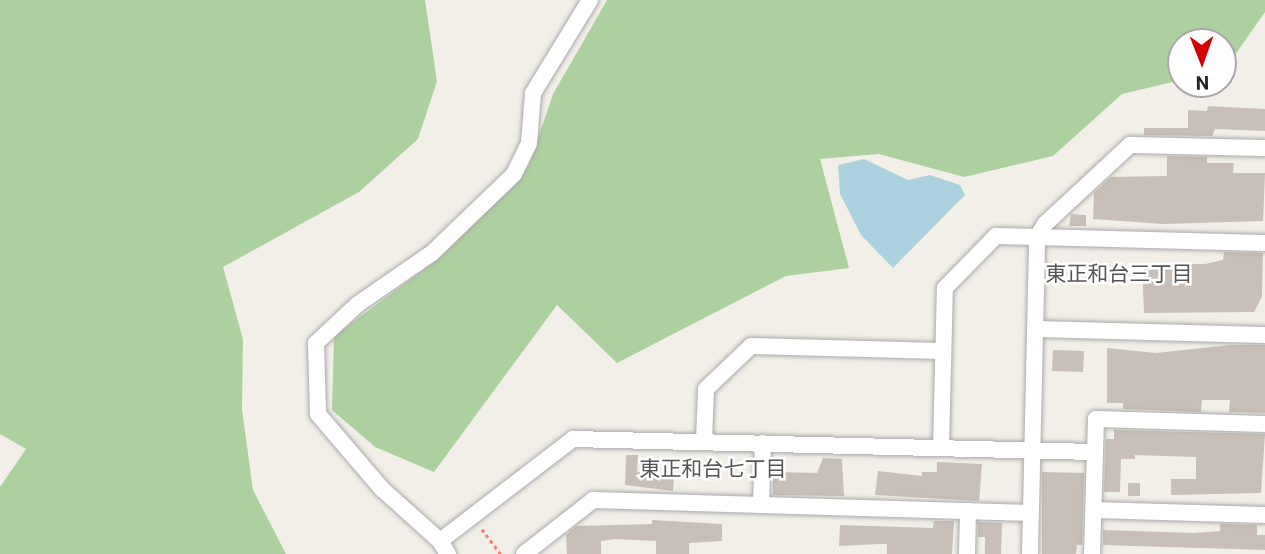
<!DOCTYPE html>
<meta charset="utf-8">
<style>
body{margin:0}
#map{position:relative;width:1265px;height:554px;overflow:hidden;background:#f2efe9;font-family:Roboto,"Noto Sans JP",sans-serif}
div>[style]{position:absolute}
.forest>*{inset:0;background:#add19e}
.water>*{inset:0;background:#aad3df}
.building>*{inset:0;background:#c7bfb8}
.path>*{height:2.5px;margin-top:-1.25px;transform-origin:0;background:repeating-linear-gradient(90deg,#fa8072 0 3.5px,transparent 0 7px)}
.roads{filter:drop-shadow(0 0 2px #a9a9a9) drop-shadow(0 0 2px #a9a9a9)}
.minor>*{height:16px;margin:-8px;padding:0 8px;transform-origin:8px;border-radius:8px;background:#fff}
span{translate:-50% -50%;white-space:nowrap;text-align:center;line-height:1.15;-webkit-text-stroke:5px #fff;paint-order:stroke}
.neighbourhood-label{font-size:21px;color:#555}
.north{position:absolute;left:1167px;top:28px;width:70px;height:70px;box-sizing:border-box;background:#fff;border:2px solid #a7a7a7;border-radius:50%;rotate:179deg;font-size:19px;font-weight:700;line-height:28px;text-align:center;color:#222}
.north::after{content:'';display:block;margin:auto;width:24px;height:32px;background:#d40000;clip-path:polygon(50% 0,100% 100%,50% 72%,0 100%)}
</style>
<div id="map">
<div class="forest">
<i style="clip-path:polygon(0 0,425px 0,437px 81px,418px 139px,359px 192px,223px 267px,243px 339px,242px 409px,253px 490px,286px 554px,0 554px,0 487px,26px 449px,0 434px)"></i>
<i style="clip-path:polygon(607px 0,1265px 0,1265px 12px,1225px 69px,1223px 42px,1181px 42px,1181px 80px,1122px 94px,1053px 156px,964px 177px,879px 154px,820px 159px,849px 268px,786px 276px,617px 363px,557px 305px,434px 472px,375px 447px,332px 410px,334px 336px,442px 256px,529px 165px,553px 94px)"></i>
</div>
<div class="water">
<i style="clip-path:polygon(864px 159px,908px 180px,930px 175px,960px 185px,965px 195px,893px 268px,861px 235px,840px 194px,838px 165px)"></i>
</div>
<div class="building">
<i style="clip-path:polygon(1208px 106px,1265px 109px,1265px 131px,1215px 129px,1212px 136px,1144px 135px,1144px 128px,1188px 128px,1188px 110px,1207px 111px)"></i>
<i style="clip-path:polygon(1167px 156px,1207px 157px,1207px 163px,1234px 163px,1233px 173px,1265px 173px,1263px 221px,1163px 224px,1093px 219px,1094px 193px,1111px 177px,1167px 176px)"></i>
<i style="clip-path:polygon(1071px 214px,1086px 215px,1086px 226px,1069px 226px)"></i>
<i style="clip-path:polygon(1224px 252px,1263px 253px,1262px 297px,1254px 312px,1144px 313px,1142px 264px,1205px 264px,1223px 260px)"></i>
<i style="clip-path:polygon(1230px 345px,1265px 345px,1265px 413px,1229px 412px,1230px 400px,1202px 400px,1201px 412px,1123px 409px,1123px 403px,1107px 403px,1107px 348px,1156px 353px)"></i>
<i style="clip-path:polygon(1053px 350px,1084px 351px,1083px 372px,1052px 371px)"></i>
<i style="clip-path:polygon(1114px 430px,1265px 434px,1261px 493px,1171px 495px,1171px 479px,1196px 479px,1196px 457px,1135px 455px,1135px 459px,1121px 459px,1120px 492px,1104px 492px,1106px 439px,1114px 439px)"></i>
<i style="clip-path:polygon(626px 455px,638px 455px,637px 472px,674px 475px,673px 491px,625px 485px)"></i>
<i style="clip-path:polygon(823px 458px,842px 459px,844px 496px,773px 495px,773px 472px,817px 473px)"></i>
<i style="clip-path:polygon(937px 462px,982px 464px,979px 501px,875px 495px,878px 471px,922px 476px,922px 472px,937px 472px)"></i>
<i style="clip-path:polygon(1042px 472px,1084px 473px,1082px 545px,1077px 545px,1076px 554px,1042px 554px)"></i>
<i style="clip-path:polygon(1128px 483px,1140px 483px,1140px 496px,1128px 496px)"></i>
<i style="clip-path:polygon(652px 520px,722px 524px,722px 541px,689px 543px,689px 554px,656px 554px,656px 541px,615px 539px,601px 541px,601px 554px,567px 554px,566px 535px,576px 526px,652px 524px)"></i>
<i style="clip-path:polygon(934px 521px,954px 521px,952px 554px,887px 554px,887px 544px,880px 544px,839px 546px,840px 525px,933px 528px)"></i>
<i style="clip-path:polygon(978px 522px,1002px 523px,1001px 554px,985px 554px,985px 537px,978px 537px)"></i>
<i style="clip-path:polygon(1220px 524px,1257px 525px,1257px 535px,1265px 535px,1265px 550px,1103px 545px,1103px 530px,1194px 533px,1220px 531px)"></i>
</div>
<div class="path">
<i style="left:482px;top:529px;width:31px;rotate:53deg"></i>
</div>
<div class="roads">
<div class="minor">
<i style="left:1035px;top:329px;width:230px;rotate:1.5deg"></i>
<i style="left:704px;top:441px;width:52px;rotate:-87.8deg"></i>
<i style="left:706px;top:389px;width:62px;rotate:-43.7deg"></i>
<i style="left:751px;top:346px;width:191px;rotate:1.5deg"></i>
<i style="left:941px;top:448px;width:160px;rotate:-88.6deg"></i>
<i style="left:945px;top:288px;width:73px;rotate:-45.6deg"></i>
<i style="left:996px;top:236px;width:269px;rotate:1.5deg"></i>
<i style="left:761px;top:505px;width:62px;rotate:-88.2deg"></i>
<i style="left:1094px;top:510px;width:171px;rotate:1.7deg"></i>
<i style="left:440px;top:541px;width:168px;rotate:-37.5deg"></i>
<i style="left:573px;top:439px;width:522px;rotate:1.43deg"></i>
<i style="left:448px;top:554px;width:15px;rotate:-122deg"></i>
<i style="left:440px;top:541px;width:78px;rotate:-138.1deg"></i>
<i style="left:382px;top:489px;width:99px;rotate:-130.5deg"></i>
<i style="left:318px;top:414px;width:71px;rotate:-91.6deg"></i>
<i style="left:316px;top:343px;width:57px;rotate:-42.9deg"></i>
<i style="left:358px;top:304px;width:90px;rotate:-34.6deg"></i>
<i style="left:432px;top:253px;width:114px;rotate:-43.9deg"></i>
<i style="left:514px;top:174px;width:34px;rotate:-64deg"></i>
<i style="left:529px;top:143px;width:50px;rotate:-85.4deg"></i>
<i style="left:533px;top:93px;width:109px;rotate:-58.5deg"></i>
<i style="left:524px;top:554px;width:88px;rotate:-38deg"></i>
<i style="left:593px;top:500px;width:438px;rotate:1.7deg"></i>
<i style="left:967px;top:554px;width:43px;rotate:-88.7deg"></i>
<i style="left:1030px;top:554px;width:317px;rotate:-88.7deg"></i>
<i style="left:1037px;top:237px;width:15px;rotate:-58deg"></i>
<i style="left:1045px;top:224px;width:116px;rotate:-42.9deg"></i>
<i style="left:1130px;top:145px;width:135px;rotate:1.3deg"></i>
<i style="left:1092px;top:554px;width:135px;rotate:-88.3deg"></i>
<i style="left:1096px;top:419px;width:169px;rotate:1.7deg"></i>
</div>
</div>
<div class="neighbourhood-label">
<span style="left:1119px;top:274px">東正和台三丁目</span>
<span style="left:713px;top:469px">東正和台七丁目</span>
</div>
<div class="north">N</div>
</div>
